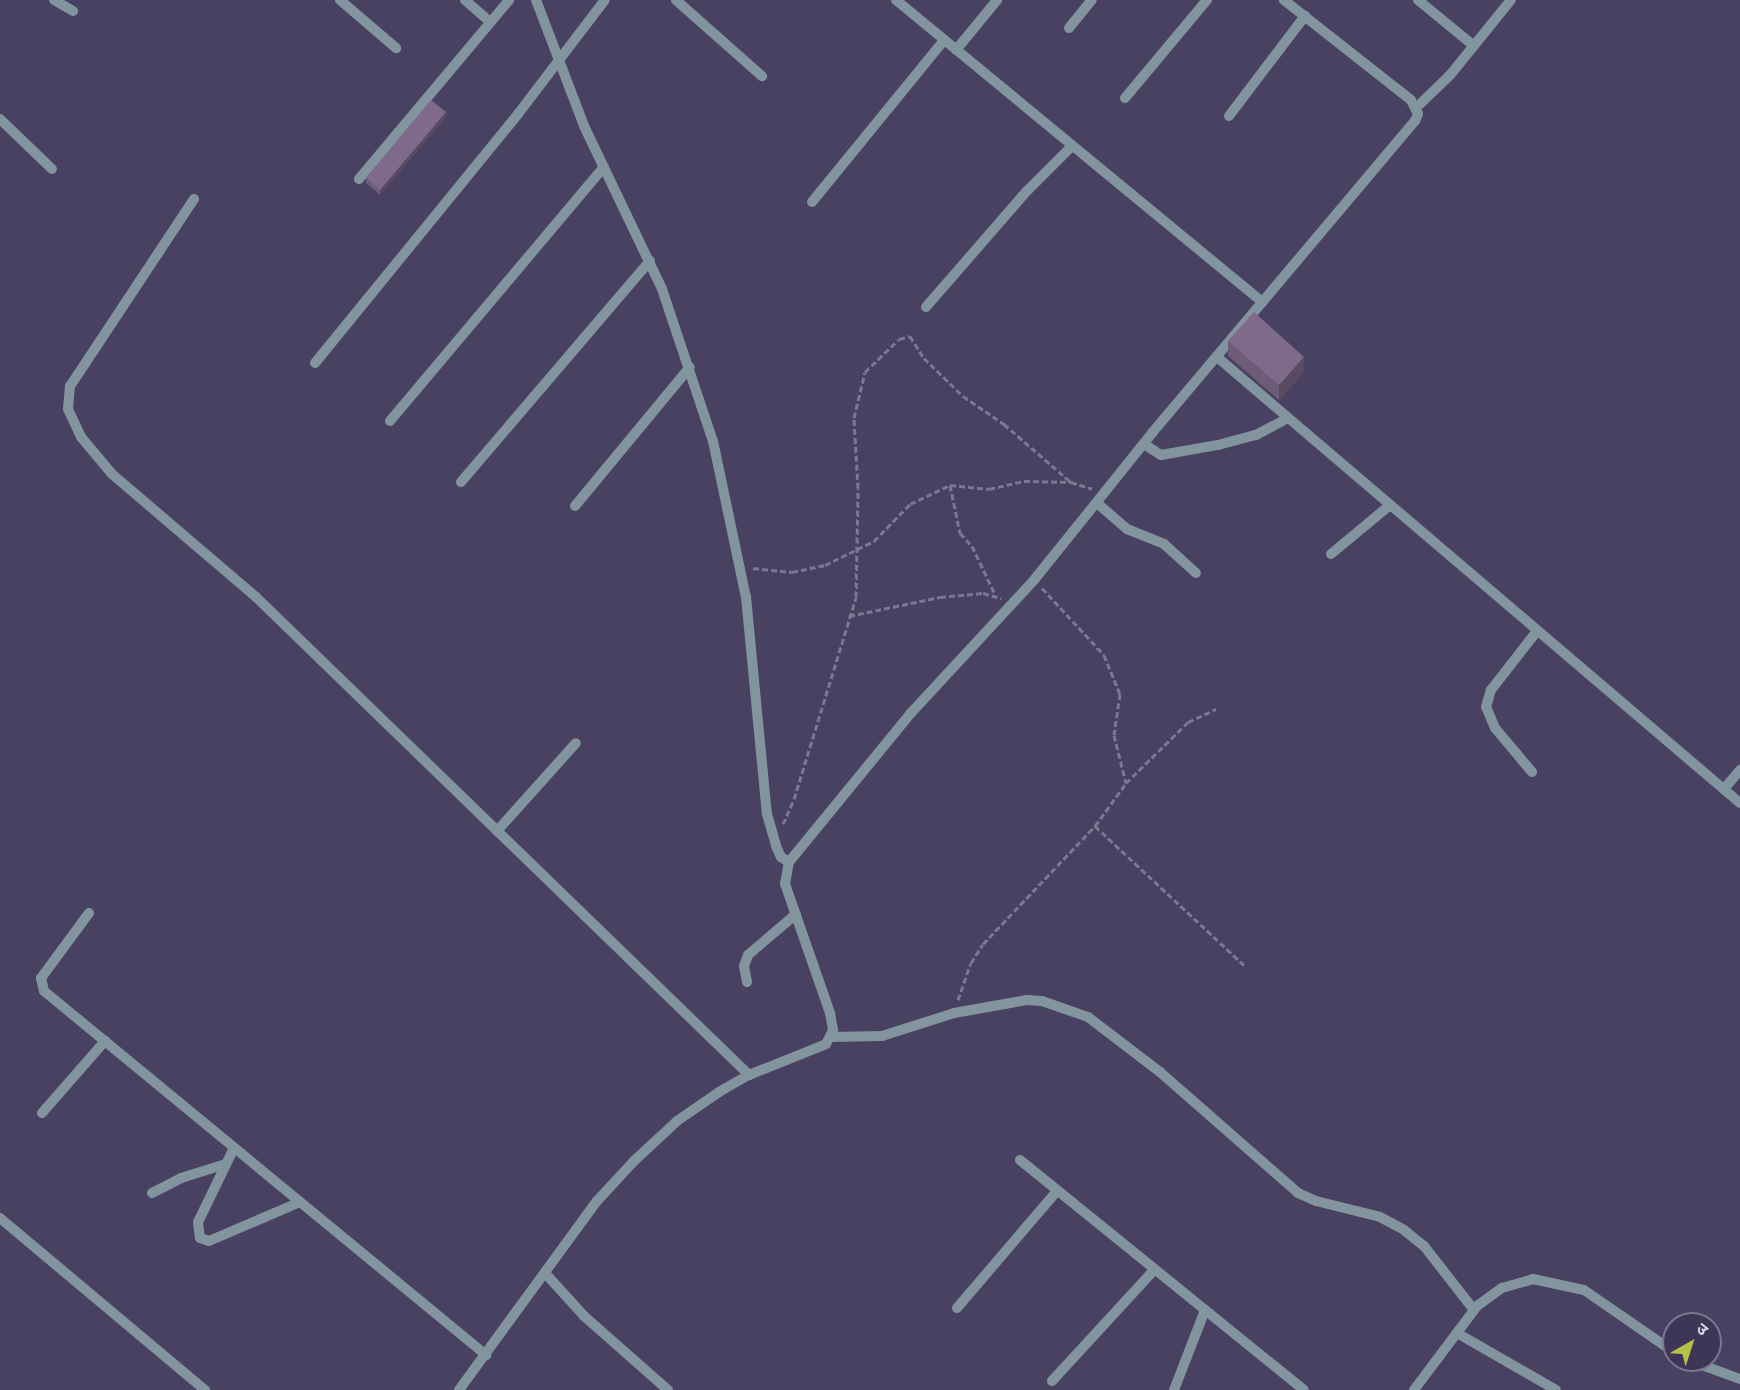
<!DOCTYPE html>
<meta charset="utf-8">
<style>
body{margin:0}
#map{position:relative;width:1740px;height:1390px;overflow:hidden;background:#484162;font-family:Roboto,"Noto Sans Devanagari",sans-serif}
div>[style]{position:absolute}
.path>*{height:3px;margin-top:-1.5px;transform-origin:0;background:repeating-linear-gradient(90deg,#7d7793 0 6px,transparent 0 9px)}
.minor>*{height:10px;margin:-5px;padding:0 5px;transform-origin:5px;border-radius:5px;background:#82949e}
.wall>*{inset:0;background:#6d5b78}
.shaded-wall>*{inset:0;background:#594a61}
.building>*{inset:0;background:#7f6a8b}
span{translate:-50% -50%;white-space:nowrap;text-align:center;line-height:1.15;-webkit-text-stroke:4.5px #3d3656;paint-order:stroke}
.north{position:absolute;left:1662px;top:1312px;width:60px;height:60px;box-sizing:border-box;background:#3d3656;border:2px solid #7b7590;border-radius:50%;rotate:39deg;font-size:16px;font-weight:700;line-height:24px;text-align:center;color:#d7d4e8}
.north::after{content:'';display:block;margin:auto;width:21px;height:27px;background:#b8c147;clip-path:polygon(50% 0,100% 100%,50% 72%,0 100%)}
</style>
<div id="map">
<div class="path">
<i style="left:950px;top:485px;width:49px;rotate:78.2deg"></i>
<i style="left:960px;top:533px;width:18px;rotate:47deg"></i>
<i style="left:972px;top:546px;width:53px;rotate:64.4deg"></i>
<i style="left:753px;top:568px;width:39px;rotate:6deg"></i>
<i style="left:792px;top:572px;width:34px;rotate:-12deg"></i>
<i style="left:825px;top:565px;width:55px;rotate:-26.1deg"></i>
<i style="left:874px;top:541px;width:52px;rotate:-45.8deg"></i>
<i style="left:910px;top:504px;width:44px;rotate:-25.4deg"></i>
<i style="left:950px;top:485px;width:39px;rotate:6deg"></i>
<i style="left:989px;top:489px;width:36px;rotate:-13deg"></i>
<i style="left:1024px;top:481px;width:47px;rotate:1.2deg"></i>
<i style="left:1042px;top:588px;width:91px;rotate:47.2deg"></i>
<i style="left:1104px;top:655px;width:42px;rotate:67.7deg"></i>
<i style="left:1120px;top:694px;width:41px;rotate:98.3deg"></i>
<i style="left:1114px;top:735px;width:49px;rotate:76deg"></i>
<i style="left:849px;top:616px;width:93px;rotate:-11.8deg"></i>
<i style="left:940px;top:597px;width:43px;rotate:-5.3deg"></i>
<i style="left:983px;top:593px;width:19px;rotate:16deg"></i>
<i style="left:783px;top:824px;width:27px;rotate:-66deg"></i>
<i style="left:794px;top:799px;width:211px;rotate:-72.9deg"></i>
<i style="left:856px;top:597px;width:109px;rotate:-88.9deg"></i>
<i style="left:858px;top:488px;width:70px;rotate:-93.3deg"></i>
<i style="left:854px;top:418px;width:47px;rotate:-76.6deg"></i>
<i style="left:865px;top:372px;width:47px;rotate:-44.1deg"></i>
<i style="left:899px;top:339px;width:11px;rotate:-15deg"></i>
<i style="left:910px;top:336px;width:26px;rotate:58deg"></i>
<i style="left:924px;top:358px;width:54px;rotate:44.3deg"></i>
<i style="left:963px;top:396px;width:50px;rotate:34.3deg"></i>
<i style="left:1004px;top:424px;width:89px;rotate:40.9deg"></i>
<i style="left:1071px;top:482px;width:22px;rotate:18deg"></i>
<i style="left:1095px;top:826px;width:205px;rotate:43deg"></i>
<i style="left:958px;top:1000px;width:39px;rotate:-71deg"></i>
<i style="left:971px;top:963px;width:22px;rotate:-58deg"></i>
<i style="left:983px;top:944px;width:163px;rotate:-46.5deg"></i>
<i style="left:1095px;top:826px;width:53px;rotate:-54.2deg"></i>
<i style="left:1126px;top:783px;width:87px;rotate:-44.5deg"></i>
<i style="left:1188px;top:722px;width:31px;rotate:-25deg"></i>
</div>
<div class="minor">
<i style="left:54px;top:0;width:22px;rotate:30deg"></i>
<i style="left:340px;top:0;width:74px;rotate:40.6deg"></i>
<i style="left:465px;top:0;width:33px;rotate:41deg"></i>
<i style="left:536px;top:0;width:135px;rotate:69.1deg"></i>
<i style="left:584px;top:126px;width:181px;rotate:64.4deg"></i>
<i style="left:662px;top:289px;width:160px;rotate:71.5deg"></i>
<i style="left:713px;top:441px;width:159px;rotate:78.1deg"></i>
<i style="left:746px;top:597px;width:218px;rotate:84.5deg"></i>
<i style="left:767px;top:814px;width:33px;rotate:74deg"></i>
<i style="left:776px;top:846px;width:12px;rotate:66deg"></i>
<i style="left:781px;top:857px;width:9px;rotate:32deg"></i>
<i style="left:676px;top:0;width:115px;rotate:41.5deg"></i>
<i style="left:896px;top:0;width:475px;rotate:39.5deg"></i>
<i style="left:1418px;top:0;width:72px;rotate:39.4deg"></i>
<i style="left:1069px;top:28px;width:36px;rotate:-51deg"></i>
<i style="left:956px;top:50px;width:65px;rotate:-50.6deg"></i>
<i style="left:1125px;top:98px;width:128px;rotate:-50.1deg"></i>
<i style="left:1417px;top:107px;width:47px;rotate:-44.1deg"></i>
<i style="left:1451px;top:74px;width:95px;rotate:-51deg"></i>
<i style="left:1229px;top:116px;width:126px;rotate:-52.8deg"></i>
<i style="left:0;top:119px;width:72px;rotate:43.9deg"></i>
<i style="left:359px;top:179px;width:234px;rotate:-50deg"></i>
<i style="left:194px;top:199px;width:224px;rotate:123.5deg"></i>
<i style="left:70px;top:386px;width:23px;rotate:95deg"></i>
<i style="left:68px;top:409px;width:31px;rotate:65deg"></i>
<i style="left:81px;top:437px;width:48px;rotate:50deg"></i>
<i style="left:112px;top:474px;width:189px;rotate:40.5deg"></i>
<i style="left:256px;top:597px;width:687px;rotate:44.11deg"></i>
<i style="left:812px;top:202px;width:209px;rotate:-50.8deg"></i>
<i style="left:926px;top:307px;width:154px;rotate:-49deg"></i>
<i style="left:1027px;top:191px;width:64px;rotate:-45deg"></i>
<i style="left:1217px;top:357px;width:687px;rotate:40.46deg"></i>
<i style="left:315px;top:363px;width:321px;rotate:-50.8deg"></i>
<i style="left:518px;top:114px;width:143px;rotate:-52.7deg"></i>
<i style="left:390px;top:421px;width:332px;rotate:-49.9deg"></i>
<i style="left:1144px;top:444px;width:20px;rotate:33deg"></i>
<i style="left:1161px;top:455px;width:58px;rotate:-10deg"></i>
<i style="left:1218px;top:445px;width:39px;rotate:-15deg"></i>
<i style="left:1256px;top:435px;width:36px;rotate:-28deg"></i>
<i style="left:461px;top:482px;width:291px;rotate:-49.5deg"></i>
<i style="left:1097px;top:503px;width:40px;rotate:41deg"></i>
<i style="left:1127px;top:529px;width:40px;rotate:22deg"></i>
<i style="left:1164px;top:544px;width:43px;rotate:42.2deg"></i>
<i style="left:575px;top:506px;width:180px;rotate:-50.4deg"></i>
<i style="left:1331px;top:554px;width:77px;rotate:-39.7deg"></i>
<i style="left:1532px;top:772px;width:57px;rotate:-130.1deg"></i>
<i style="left:1495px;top:728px;width:23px;rotate:-113deg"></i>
<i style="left:1486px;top:707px;width:18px;rotate:-74deg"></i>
<i style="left:1491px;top:690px;width:75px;rotate:-52.1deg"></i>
<i style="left:1724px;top:789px;width:25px;rotate:-50deg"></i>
<i style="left:497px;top:831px;width:118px;rotate:-48.1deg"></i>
<i style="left:89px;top:913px;width:81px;rotate:126.4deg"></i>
<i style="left:41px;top:978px;width:13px;rotate:77deg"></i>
<i style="left:44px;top:991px;width:573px;rotate:39.47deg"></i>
<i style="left:747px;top:982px;width:16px;rotate:-101deg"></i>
<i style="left:744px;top:966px;width:12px;rotate:-70deg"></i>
<i style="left:748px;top:955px;width:63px;rotate:-40.5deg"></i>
<i style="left:831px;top:1037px;width:51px;rotate:-1.1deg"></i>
<i style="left:882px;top:1036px;width:76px;rotate:-17.7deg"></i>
<i style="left:954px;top:1013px;width:74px;rotate:-10.1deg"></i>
<i style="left:1027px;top:1000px;width:15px;rotate:4deg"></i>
<i style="left:1042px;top:1001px;width:49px;rotate:19.2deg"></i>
<i style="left:1088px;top:1017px;width:91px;rotate:37.4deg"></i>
<i style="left:1160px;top:1072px;width:184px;rotate:41.2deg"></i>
<i style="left:1298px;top:1193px;width:20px;rotate:24deg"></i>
<i style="left:1316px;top:1201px;width:66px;rotate:14deg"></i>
<i style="left:1380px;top:1217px;width:27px;rotate:28deg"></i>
<i style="left:1404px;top:1230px;width:26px;rotate:39deg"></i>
<i style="left:1424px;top:1246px;width:81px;rotate:52deg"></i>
<i style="left:42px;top:1113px;width:96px;rotate:-48.8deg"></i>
<i style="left:234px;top:1148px;width:82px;rotate:115.9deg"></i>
<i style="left:198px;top:1222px;width:16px;rotate:83deg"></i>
<i style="left:200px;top:1238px;width:9px;rotate:18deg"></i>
<i style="left:209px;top:1241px;width:99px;rotate:-23.2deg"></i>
<i style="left:1020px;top:1160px;width:365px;rotate:39deg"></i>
<i style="left:152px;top:1193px;width:33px;rotate:-27deg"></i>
<i style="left:181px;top:1178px;width:47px;rotate:-17.3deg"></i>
<i style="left:0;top:1218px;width:268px;rotate:40deg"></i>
<i style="left:545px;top:1273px;width:58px;rotate:47.8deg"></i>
<i style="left:584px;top:1316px;width:112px;rotate:41.4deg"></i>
<i style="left:957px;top:1308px;width:154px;rotate:-49.5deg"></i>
<i style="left:1457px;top:1333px;width:114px;rotate:29.9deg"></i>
<i style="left:1688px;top:1360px;width:55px;rotate:20.1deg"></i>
<i style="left:1052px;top:1381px;width:149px;rotate:-47.4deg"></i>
<i style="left:459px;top:1390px;width:234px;rotate:-53.9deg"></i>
<i style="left:597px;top:1201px;width:54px;rotate:-47.2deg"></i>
<i style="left:634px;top:1161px;width:59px;rotate:-42.9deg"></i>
<i style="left:677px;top:1121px;width:51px;rotate:-34.6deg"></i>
<i style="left:719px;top:1092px;width:34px;rotate:-30deg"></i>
<i style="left:749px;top:1075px;width:83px;rotate:-21.9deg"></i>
<i style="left:826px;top:1044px;width:16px;rotate:-63deg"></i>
<i style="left:833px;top:1030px;width:17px;rotate:-100deg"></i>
<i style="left:830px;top:1013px;width:137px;rotate:-109.2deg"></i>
<i style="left:785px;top:884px;width:22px;rotate:-80deg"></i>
<i style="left:789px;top:862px;width:193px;rotate:-50.7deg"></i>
<i style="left:911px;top:713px;width:181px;rotate:-47.2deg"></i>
<i style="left:1034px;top:580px;width:189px;rotate:-51.2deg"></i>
<i style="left:1152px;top:433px;width:408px;rotate:-49.9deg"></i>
<i style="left:1415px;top:121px;width:8px;rotate:-67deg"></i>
<i style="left:1418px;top:114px;width:16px;rotate:-117deg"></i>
<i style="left:1411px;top:100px;width:162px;rotate:-141.8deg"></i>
<i style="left:1174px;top:1390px;width:86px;rotate:-68.8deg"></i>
<i style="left:1414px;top:1390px;width:105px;rotate:-53.1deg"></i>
<i style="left:1477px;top:1306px;width:31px;rotate:-36deg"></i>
<i style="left:1502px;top:1288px;width:32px;rotate:-16deg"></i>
<i style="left:1533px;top:1279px;width:52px;rotate:12.2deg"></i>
<i style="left:1584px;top:1290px;width:109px;rotate:34.6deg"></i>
</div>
<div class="wall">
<i style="clip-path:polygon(446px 117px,380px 195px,366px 183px,366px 178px)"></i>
<i style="clip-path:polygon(1228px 341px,1304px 372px,1279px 400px,1228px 356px)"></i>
</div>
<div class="shaded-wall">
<i style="clip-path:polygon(446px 112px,446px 117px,380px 195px,380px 190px)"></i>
<i style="clip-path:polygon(1304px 357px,1304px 372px,1279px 400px,1279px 385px)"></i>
</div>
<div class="building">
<i style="clip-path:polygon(431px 100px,446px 112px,380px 190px,366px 178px)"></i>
<i style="clip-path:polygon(1254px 312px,1304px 357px,1279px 385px,1228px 341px)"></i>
</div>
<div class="north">उ</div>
</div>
